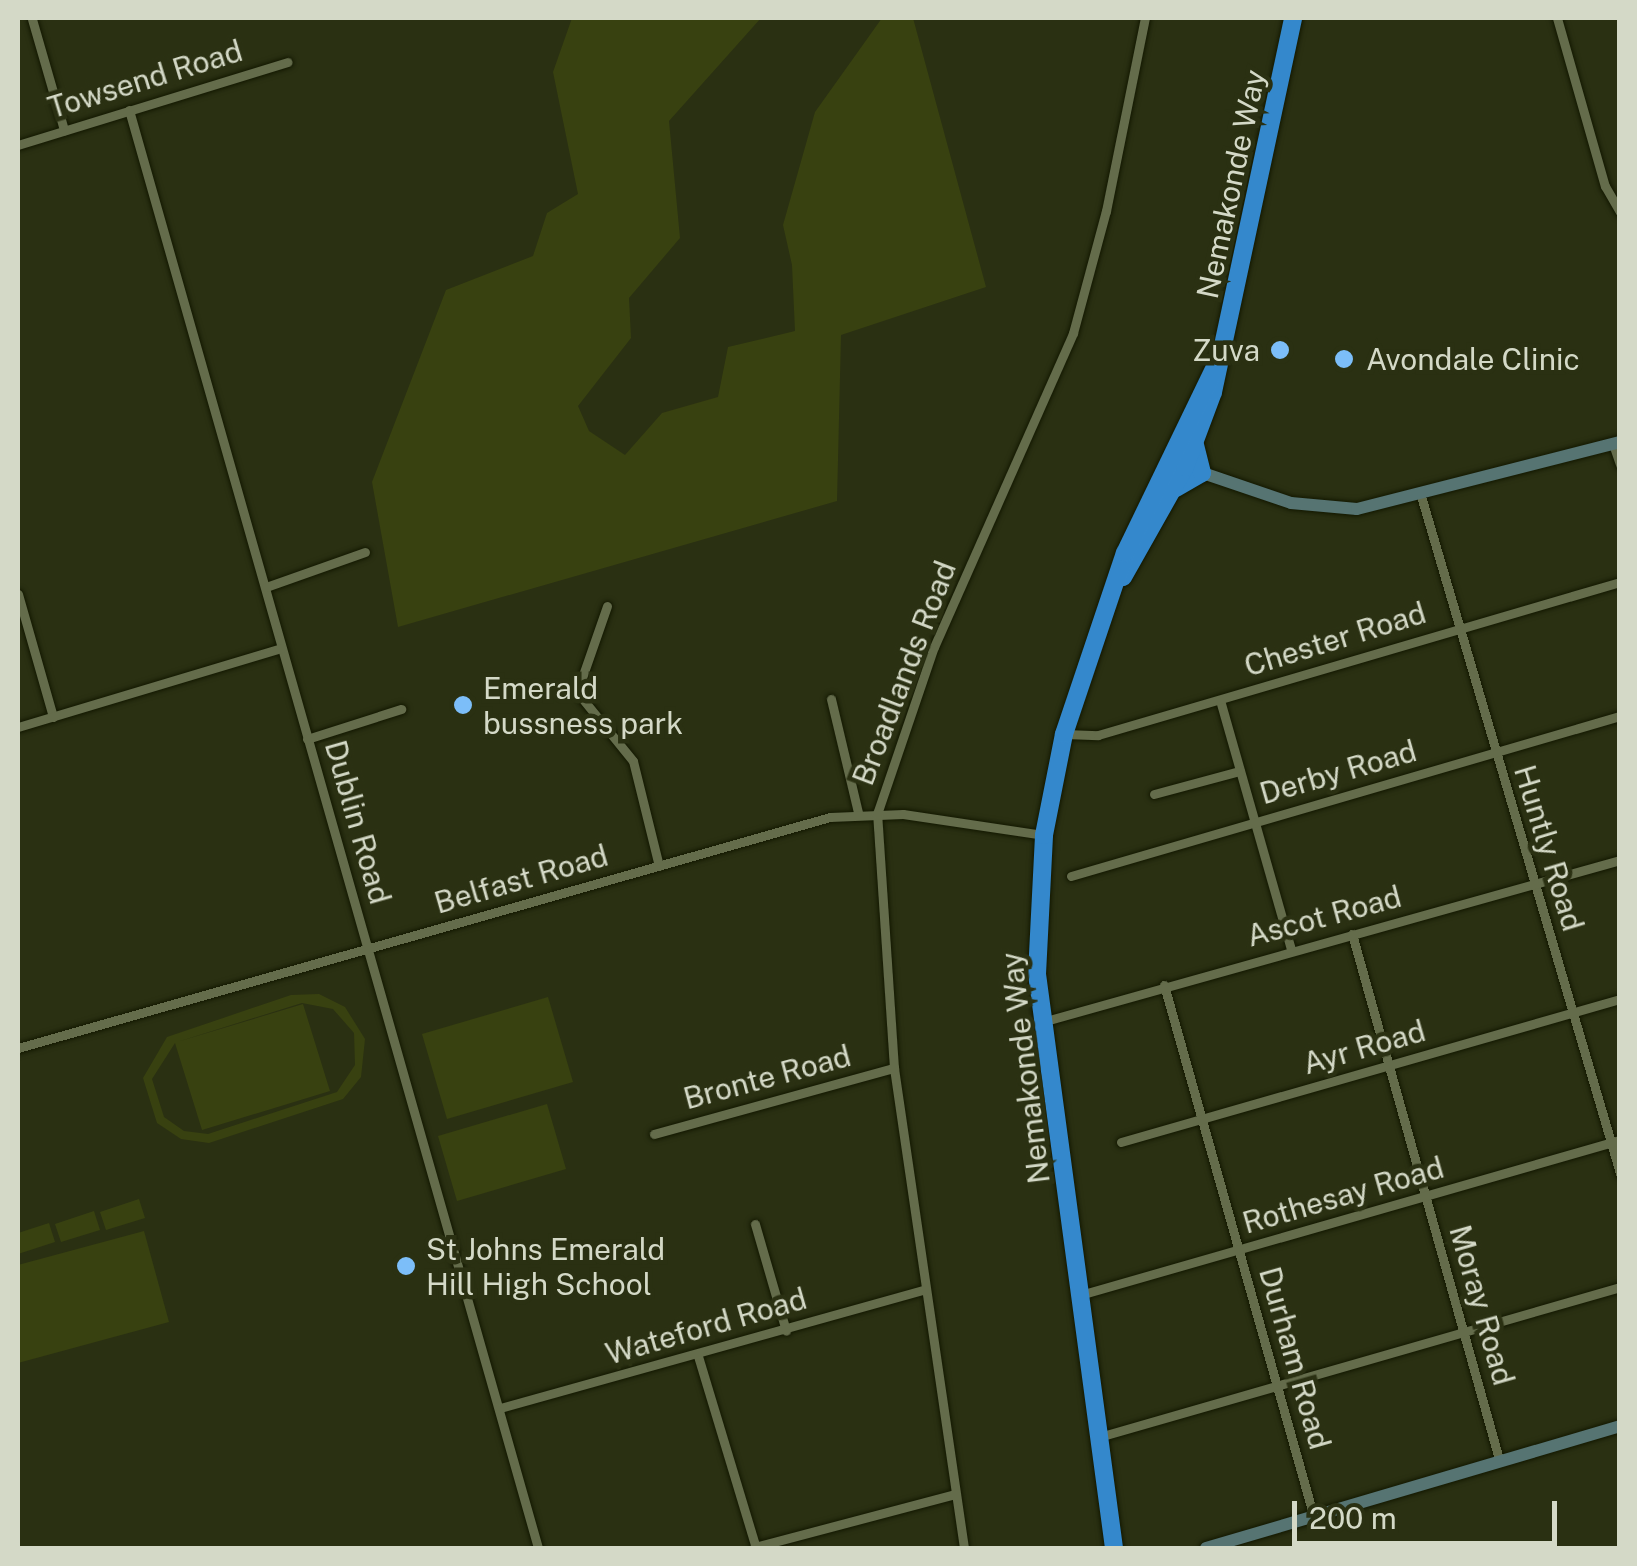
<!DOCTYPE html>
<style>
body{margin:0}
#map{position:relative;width:1637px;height:1566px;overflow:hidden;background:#2a3012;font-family:"Public Sans",sans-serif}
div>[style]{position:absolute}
.green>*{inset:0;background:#384110}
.roads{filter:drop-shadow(0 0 2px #131800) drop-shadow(0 0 2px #131800)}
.street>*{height:9px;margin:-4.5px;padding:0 4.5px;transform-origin:4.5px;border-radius:4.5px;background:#646c4b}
.secondary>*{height:12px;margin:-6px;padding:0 6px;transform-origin:6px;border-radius:6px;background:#567472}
.highway>*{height:18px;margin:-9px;padding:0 9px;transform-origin:9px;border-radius:9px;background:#3488cc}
.dots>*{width:28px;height:28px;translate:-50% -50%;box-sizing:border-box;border:5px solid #2a3012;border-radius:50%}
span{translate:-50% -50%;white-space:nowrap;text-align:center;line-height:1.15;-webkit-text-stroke:9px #2a3012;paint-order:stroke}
.street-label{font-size:30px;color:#d4d9c7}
.poi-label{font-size:30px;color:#d4d9c7}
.right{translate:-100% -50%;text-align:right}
.left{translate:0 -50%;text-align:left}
.frame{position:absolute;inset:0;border:20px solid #d4d9c7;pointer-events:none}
.scale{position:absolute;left:1292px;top:1501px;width:265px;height:45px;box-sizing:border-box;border:5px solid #d4d9c7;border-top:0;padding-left:12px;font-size:30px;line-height:35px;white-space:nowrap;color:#d4d9c7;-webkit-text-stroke:8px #2a3012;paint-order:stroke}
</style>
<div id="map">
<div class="green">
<i style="clip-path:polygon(572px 18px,761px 18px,669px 121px,680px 238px,629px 298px,631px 338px,578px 406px,589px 431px,625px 455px,662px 413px,718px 397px,728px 347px,795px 331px,792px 265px,783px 225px,815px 112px,882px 18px,913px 18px,986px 287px,841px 335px,837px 501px,398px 627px,372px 482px,446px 290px,533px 256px,547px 213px,578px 194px,553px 72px)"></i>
<i style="clip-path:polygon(evenodd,319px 994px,345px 1007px,365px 1039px,361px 1077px,343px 1099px,209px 1143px,181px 1139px,157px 1123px,143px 1078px,167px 1037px,291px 995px,319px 994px,302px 1003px,333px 1009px,354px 1033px,355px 1065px,337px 1092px,208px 1134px,184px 1131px,164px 1117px,152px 1079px,175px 1043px,202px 1130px,330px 1091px,303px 1004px,177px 1042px,302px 1003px)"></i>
<i style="clip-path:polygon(548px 997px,573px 1082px,447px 1119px,422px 1034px)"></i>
<i style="clip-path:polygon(547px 1104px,566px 1169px,457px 1201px,438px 1136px)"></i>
<i style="clip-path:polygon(139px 1199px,145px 1218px,106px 1230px,100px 1212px)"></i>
<i style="clip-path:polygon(94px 1211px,100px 1230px,61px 1242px,55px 1224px)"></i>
<i style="clip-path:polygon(49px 1223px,55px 1242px,18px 1254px,18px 1233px)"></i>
<i style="clip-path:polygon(144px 1231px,169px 1322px,18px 1363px,18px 1265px)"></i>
</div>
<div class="roads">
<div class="street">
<i style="left:1557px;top:18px;width:175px;rotate:74.1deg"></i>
<i style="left:1605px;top:186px;width:30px;rotate:60deg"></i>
<i style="left:32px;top:19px;width:116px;rotate:73.9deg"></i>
<i style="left:129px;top:110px;width:1495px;rotate:74.12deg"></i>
<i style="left:18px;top:145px;width:282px;rotate:-17.1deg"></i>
<i style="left:1613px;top:444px;width:21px;rotate:71deg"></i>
<i style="left:1421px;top:496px;width:706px;rotate:73.62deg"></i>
<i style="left:266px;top:587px;width:105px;rotate:-19.5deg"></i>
<i style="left:18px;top:594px;width:128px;rotate:74.1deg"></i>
<i style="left:607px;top:606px;width:91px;rotate:109.2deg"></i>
<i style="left:577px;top:692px;width:89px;rotate:50.9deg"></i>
<i style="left:633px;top:761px;width:108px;rotate:76.1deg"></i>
<i style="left:831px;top:699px;width:116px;rotate:76.6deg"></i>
<i style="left:1220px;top:700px;width:260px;rotate:74.1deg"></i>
<i style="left:18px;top:727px;width:275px;rotate:-16.7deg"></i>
<i style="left:1065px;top:734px;width:33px;rotate:2deg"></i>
<i style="left:1098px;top:735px;width:544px;rotate:-16.34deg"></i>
<i style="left:307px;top:739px;width:99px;rotate:-17.7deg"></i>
<i style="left:1154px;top:794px;width:89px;rotate:-15deg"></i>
<i style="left:1071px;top:876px;width:572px;rotate:-16.25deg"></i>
<i style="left:1352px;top:934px;width:545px;rotate:74.36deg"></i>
<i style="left:1164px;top:985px;width:550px;rotate:74.27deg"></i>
<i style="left:1042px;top:1022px;width:600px;rotate:-15.66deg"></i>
<i style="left:18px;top:1048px;width:844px;rotate:-15.88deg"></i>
<i style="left:830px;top:817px;width:73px;rotate:-2.4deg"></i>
<i style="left:903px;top:814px;width:143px;rotate:8.5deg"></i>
<i style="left:654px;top:1134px;width:249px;rotate:-15.4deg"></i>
<i style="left:1121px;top:1142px;width:519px;rotate:-15.99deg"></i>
<i style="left:755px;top:1224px;width:111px;rotate:73.8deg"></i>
<i style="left:1080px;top:1295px;width:562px;rotate:-16.02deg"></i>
<i style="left:698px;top:1356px;width:201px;rotate:73.2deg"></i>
<i style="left:500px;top:1408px;width:440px;rotate:-15.6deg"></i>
<i style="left:1099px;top:1437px;width:542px;rotate:-16.06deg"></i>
<i style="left:755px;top:1547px;width:207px;rotate:-14.8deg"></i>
<i style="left:964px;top:1548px;width:485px;rotate:-98.3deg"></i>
<i style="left:894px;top:1068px;width:255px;rotate:-93.8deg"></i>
<i style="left:877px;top:814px;width:176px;rotate:-71.2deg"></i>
<i style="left:934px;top:647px;width:343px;rotate:-66.1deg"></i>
<i style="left:1073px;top:333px;width:126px;rotate:-74.9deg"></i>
<i style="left:1106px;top:211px;width:197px;rotate:-78.6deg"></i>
</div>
<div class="secondary">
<i style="left:1197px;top:471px;width:99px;rotate:18.8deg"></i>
<i style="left:1291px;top:503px;width:66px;rotate:5.2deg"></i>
<i style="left:1357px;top:509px;width:271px;rotate:-14.3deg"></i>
<i style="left:1206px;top:1548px;width:432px;rotate:-16.4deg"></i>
</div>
<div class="highway">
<i style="left:1176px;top:488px;width:30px;rotate:-30deg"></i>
<i style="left:1202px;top:473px;width:29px;rotate:-104deg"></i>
<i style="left:1123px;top:577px;width:126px;rotate:-60.6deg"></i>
<i style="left:1185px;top:467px;width:80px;rotate:-69.5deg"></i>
<i style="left:1213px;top:392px;width:382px;rotate:-77.9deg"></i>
<i style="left:1114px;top:1548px;width:579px;rotate:-97.64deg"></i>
<i style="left:1037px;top:974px;width:139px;rotate:-87.1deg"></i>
<i style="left:1044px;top:835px;width:103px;rotate:-78.8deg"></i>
<i style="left:1064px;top:734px;width:191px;rotate:-71.4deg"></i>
<i style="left:1125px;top:553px;width:213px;rotate:-64.2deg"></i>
</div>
</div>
<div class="dots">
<i style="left:1280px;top:350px;background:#7cbef9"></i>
<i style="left:1344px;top:359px;background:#7cbef9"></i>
<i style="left:463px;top:705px;background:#7cbef9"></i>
<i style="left:406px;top:1266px;background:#7cbef9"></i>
</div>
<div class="street-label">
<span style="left:145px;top:79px;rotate:-17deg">Towsend Road</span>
<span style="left:1231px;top:184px;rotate:-78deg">Nemakonde Way</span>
<span style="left:1335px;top:639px;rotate:-17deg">Chester Road</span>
<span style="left:904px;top:673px;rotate:-69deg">Broadlands Road</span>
<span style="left:1338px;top:772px;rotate:-16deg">Derby Road</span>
<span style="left:358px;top:822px;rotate:74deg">Dublin Road</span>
<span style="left:1549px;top:848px;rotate:73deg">Huntly Road</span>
<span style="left:521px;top:879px;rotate:-16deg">Belfast Road</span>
<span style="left:1324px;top:916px;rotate:-15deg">Ascot Road</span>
<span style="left:1364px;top:1047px;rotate:-16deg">Ayr Road</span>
<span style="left:1025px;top:1068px;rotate:-97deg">Nemakonde Way</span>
<span style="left:767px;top:1077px;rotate:-15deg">Bronte Road</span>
<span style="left:1343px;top:1195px;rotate:-16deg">Rothesay Road</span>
<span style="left:1482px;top:1305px;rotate:74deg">Moray Road</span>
<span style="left:706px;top:1326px;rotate:-16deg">Wateford Road</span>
<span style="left:1295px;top:1358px;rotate:74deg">Durham Road</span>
</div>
<div class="poi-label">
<span class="right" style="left:1260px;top:350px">Zuva</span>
<span class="left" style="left:1366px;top:359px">Avondale Clinic</span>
<span class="left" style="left:483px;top:705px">Emerald<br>bussness park</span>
<span class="left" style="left:426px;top:1266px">St Johns Emerald<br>Hill High School</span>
</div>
<div class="frame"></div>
<div class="scale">200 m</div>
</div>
